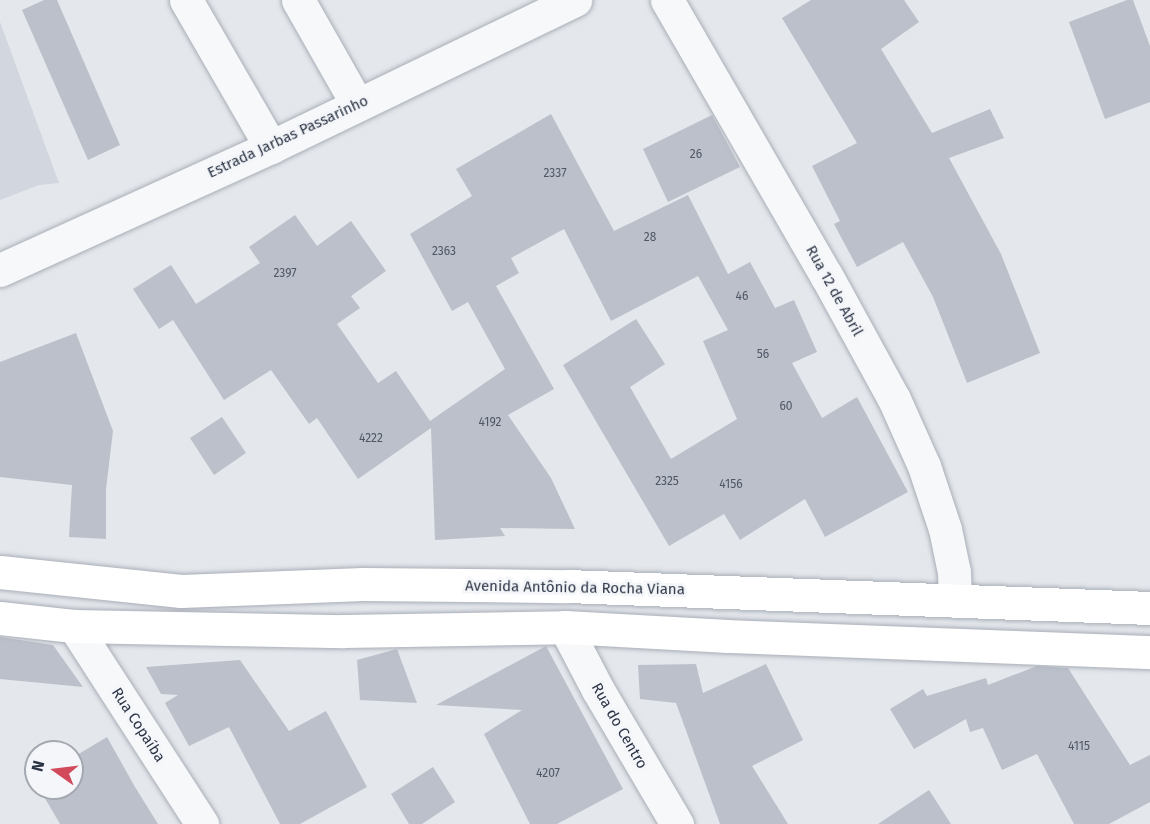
<!DOCTYPE html>
<meta charset="utf-8">
<style>
body{margin:0}
#map{position:relative;width:1150px;height:824px;overflow:hidden;background:#e4e7ec;font-family:"Fira Sans",sans-serif}
div>[style]{position:absolute}
.built>*{inset:0;background:#d2d6de}
.building>*{inset:0;background:#bbc0ca}
.roads{filter:drop-shadow(0 0 2px #a9aeb7) drop-shadow(0 0 2px #a9aeb7)}
.minor>*{height:33px;margin:-16.5px;padding:0 16.5px;transform-origin:16.5px;border-radius:16.5px;background:#f7f8fa}
.tertiary>*{height:33px;margin:-16.5px;padding:0 16.5px;transform-origin:16.5px;border-radius:16.5px;background:#f7f8fa}
.secondary>*{height:33px;margin:-16.5px;padding:0 16.5px;transform-origin:16.5px;border-radius:16.5px;background:#fff}
span{translate:-50% -50%;white-space:nowrap;text-align:center;line-height:1.15;-webkit-text-stroke:6px #f4f6f9;paint-order:stroke}
.number-label{font-size:12px;color:#4f5766}
.number-label span{-webkit-text-stroke-width:0}
.street-label{font-size:15px;color:#2b3445}
.north{position:absolute;left:24px;top:740px;width:60px;height:60px;box-sizing:border-box;background:#f4f6f9;border:2px solid #a4a8b1;border-radius:50%;rotate:284deg;font-size:16px;font-weight:700;line-height:24px;text-align:center;color:#2b3445}
.north::after{content:'';display:block;margin:auto;width:21px;height:27px;background:#d1495b;clip-path:polygon(50% 0,100% 100%,50% 72%,0 100%)}
</style>
<div id="map">
<div class="built">
<i style="clip-path:polygon(0 22px,59px 183px,39px 185px,0 200px)"></i>
</div>
<div class="building">
<i style="clip-path:polygon(44px 0,57px 0,120px 145px,88px 160px,22px 10px)"></i>
<i style="clip-path:polygon(811px 0,904px 0,919px 22px,881px 49px,932px 133px,990px 109px,1004px 138px,949px 158px,1001px 254px,1040px 353px,967px 383px,933px 297px,903px 242px,857px 267px,834px 224px,840px 221px,812px 166px,857px 143px,782px 18px)"></i>
<i style="clip-path:polygon(1127px 0,1133px 0,1150px 46px,1150px 102px,1105px 119px,1069px 22px)"></i>
<i style="clip-path:polygon(551px 114px,614px 231px,688px 195px,728px 274px,750px 262px,775px 308px,794px 300px,817px 352px,792px 363px,822px 418px,857px 397px,908px 492px,825px 537px,805px 499px,740px 540px,724px 514px,669px 546px,563px 365px,636px 319px,665px 364px,630px 387px,671px 459px,737px 419px,703px 341px,728px 330px,698px 276px,611px 321px,564px 229px,511px 258px,519px 273px,496px 286px,554px 389px,508px 415px,551px 478px,575px 529px,500px 528px,505px 536px,435px 540px,431px 428px,358px 479px,317px 418px,309px 424px,271px 370px,224px 400px,173px 320px,159px 329px,133px 289px,171px 265px,196px 304px,260px 263px,249px 247px,295px 215px,317px 246px,351px 221px,386px 271px,351px 296px,360px 308px,337px 324px,378px 383px,396px 371px,430px 421px,505px 369px,468px 302px,452px 311px,410px 234px,472px 196px,456px 169px)"></i>
<i style="clip-path:polygon(712px 115px,740px 167px,668px 202px,643px 149px)"></i>
<i style="clip-path:polygon(76px 333px,113px 431px,106px 489px,106px 539px,69px 537px,72px 485px,0 477px,0 362px)"></i>
<i style="clip-path:polygon(222px 417px,246px 453px,214px 475px,190px 438px)"></i>
<i style="clip-path:polygon(0 637px,53px 645px,83px 687px,0 679px)"></i>
<i style="clip-path:polygon(546px 646px,623px 789px,557px 824px,530px 824px,484px 734px,522px 710px,436px 705px)"></i>
<i style="clip-path:polygon(397px 649px,417px 703px,360px 700px,357px 660px)"></i>
<i style="clip-path:polygon(240px 660px,289px 731px,326px 711px,367px 787px,300px 824px,280px 824px,229px 727px,189px 746px,165px 703px,178px 695px,161px 694px,146px 667px)"></i>
<i style="clip-path:polygon(696px 664px,703px 693px,766px 664px,803px 740px,752px 766px,788px 824px,720px 824px,676px 703px,640px 699px,638px 665px)"></i>
<i style="clip-path:polygon(1037px 666px,1068px 668px,1130px 765px,1150px 755px,1150px 802px,1109px 824px,1074px 824px,1037px 754px,1002px 770px,983px 728px,970px 732px,966px 719px,914px 749px,890px 709px,923px 689px,927px 696px,986px 678px,988px 685px)"></i>
<i style="clip-path:polygon(107px 737px,135px 787px,158px 824px,60px 824px,39px 788px,72px 788px,72px 758px)"></i>
<i style="clip-path:polygon(433px 767px,455px 802px,422px 824px,409px 824px,391px 794px)"></i>
<i style="clip-path:polygon(929px 790px,951px 824px,878px 824px)"></i>
</div>
<div class="roads">
<div class="minor">
<i style="left:186px;top:0;width:170px;rotate:60deg"></i>
<i style="left:298px;top:0;width:120px;rotate:60.4deg"></i>
<i style="left:667px;top:0;width:318px;rotate:60deg"></i>
<i style="left:826px;top:275px;width:141px;rotate:61.3deg"></i>
<i style="left:894px;top:399px;width:73px;rotate:65.9deg"></i>
<i style="left:924px;top:466px;width:66px;rotate:71.6deg"></i>
<i style="left:945px;top:529px;width:44px;rotate:78.2deg"></i>
<i style="left:954px;top:572px;width:29px;rotate:88deg"></i>
<i style="left:74px;top:626px;width:236px;rotate:57.1deg"></i>
<i style="left:565px;top:627px;width:71px;rotate:62.4deg"></i>
<i style="left:598px;top:690px;width:156px;rotate:59.5deg"></i>
</div>
<div class="tertiary">
<i style="left:0;top:270px;width:298px;rotate:-24.4deg"></i>
<i style="left:271px;top:147px;width:338px;rotate:-25.8deg"></i>
</div>
<div class="secondary">
<i style="left:0;top:572px;width:182px;rotate:6deg"></i>
<i style="left:181px;top:591px;width:182px;rotate:-2.2deg"></i>
<i style="left:363px;top:584px;width:204px;rotate:0.6deg"></i>
<i style="left:567px;top:586px;width:583px;rotate:2.16deg"></i>
<i style="left:0;top:618px;width:74px;rotate:6.2deg"></i>
<i style="left:74px;top:626px;width:270px;rotate:1.1deg"></i>
<i style="left:344px;top:631px;width:221px;rotate:-1deg"></i>
<i style="left:565px;top:627px;width:163px;rotate:3.2deg"></i>
<i style="left:728px;top:636px;width:422px;rotate:2.2deg"></i>
</div>
</div>
<div class="number-label">
<span style="left:696px;top:155px">26</span>
<span style="left:555px;top:174px">2337</span>
<span style="left:650px;top:238px">28</span>
<span style="left:444px;top:252px">2363</span>
<span style="left:285px;top:274px">2397</span>
<span style="left:742px;top:297px">46</span>
<span style="left:763px;top:355px">56</span>
<span style="left:786px;top:407px">60</span>
<span style="left:490px;top:423px">4192</span>
<span style="left:371px;top:439px">4222</span>
<span style="left:667px;top:482px">2325</span>
<span style="left:731px;top:485px">4156</span>
<span style="left:1079px;top:747px">4115</span>
<span style="left:548px;top:774px">4207</span>
</div>
<div class="street-label">
<span style="left:288px;top:137px;rotate:-25deg">Estrada Jarbas Passarinho</span>
<span style="left:834px;top:291px;rotate:61deg">Rua 12 de Abril</span>
<span style="left:575px;top:588px;rotate:1deg">Avenida Antônio da Rocha Viana</span>
<span style="left:138px;top:725px;rotate:57deg">Rua Copaíba</span>
<span style="left:619px;top:726px;rotate:60deg">Rua do Centro</span>
</div>
<div class="north">N</div>
</div>
